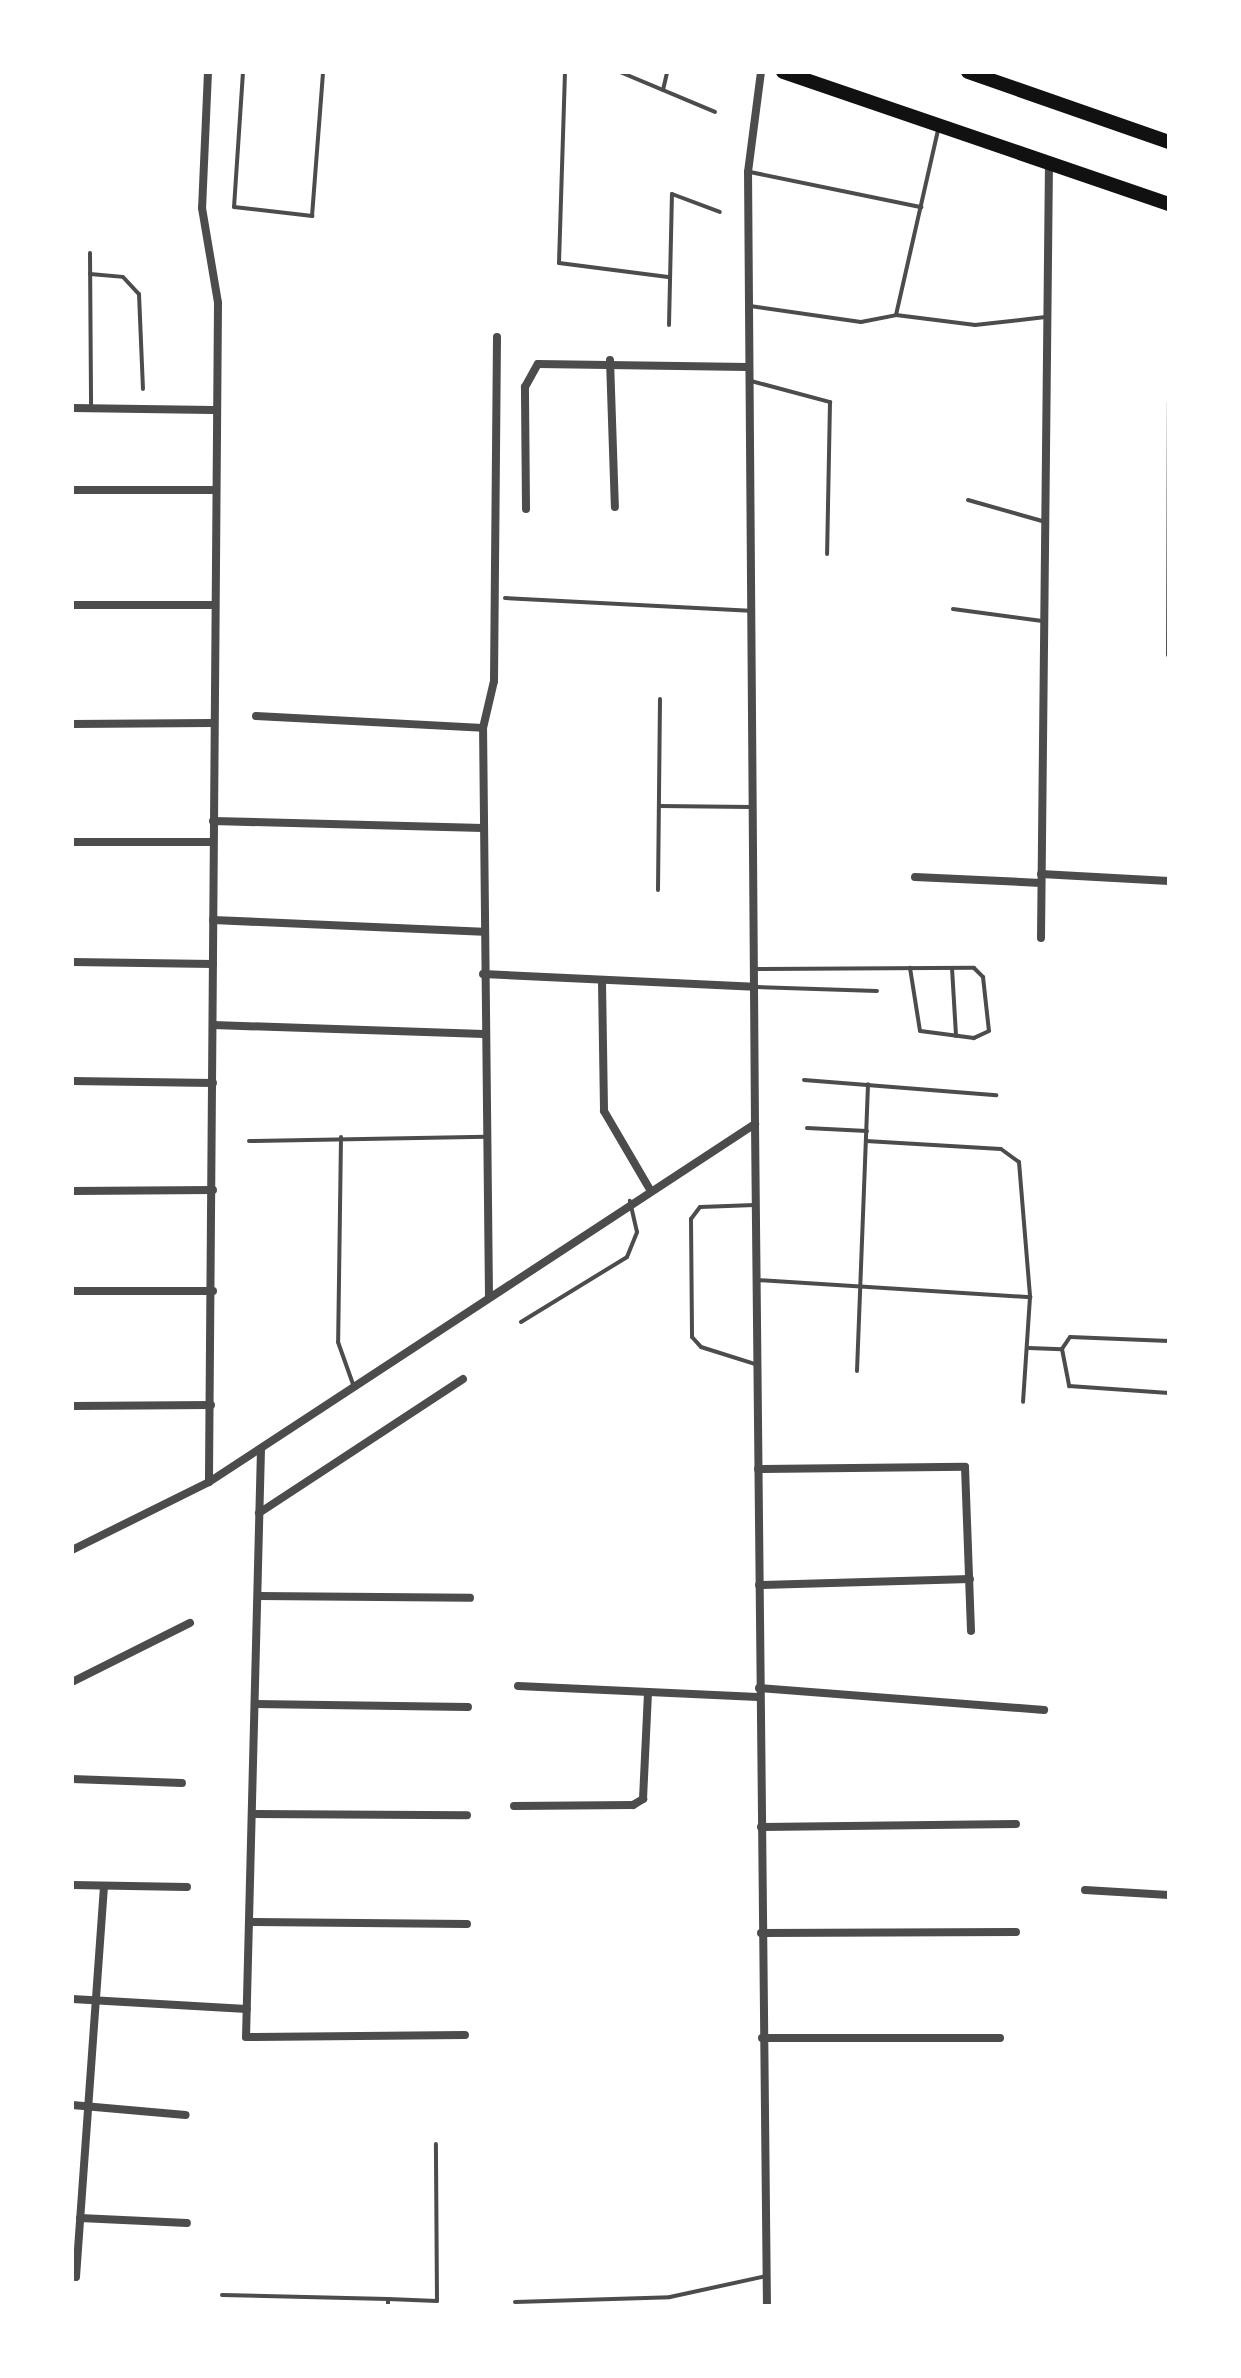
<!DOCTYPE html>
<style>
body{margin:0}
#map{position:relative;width:1241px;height:2378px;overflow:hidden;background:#fff;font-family:Inter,sans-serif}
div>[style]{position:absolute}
.service>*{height:4px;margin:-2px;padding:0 2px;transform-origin:2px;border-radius:2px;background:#4c4c4c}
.minor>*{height:8px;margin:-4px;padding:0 4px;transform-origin:4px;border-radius:4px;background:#4c4c4c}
.trunk>*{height:14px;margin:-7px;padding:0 7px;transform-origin:7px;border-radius:7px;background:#111}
span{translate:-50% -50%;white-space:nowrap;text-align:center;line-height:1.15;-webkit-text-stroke:8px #fff;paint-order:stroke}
.frame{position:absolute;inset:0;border:74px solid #fff;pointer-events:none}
</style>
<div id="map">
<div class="service">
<i style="left:243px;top:72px;width:135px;rotate:93.8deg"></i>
<i style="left:234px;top:207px;width:79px;rotate:6.6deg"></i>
<i style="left:312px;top:216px;width:144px;rotate:-85.6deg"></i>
<i style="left:565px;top:72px;width:191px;rotate:91.8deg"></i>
<i style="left:559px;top:263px;width:110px;rotate:7.3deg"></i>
<i style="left:620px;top:72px;width:103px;rotate:22.8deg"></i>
<i style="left:663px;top:90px;width:18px;rotate:-77deg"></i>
<i style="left:750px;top:172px;width:175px;rotate:11.6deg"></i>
<i style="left:90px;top:253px;width:155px;rotate:89.6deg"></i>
<i style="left:90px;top:274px;width:33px;rotate:5deg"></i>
<i style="left:123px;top:277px;width:23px;rotate:47deg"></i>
<i style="left:139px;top:294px;width:95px;rotate:87.6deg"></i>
<i style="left:750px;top:306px;width:112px;rotate:8.2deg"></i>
<i style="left:861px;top:322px;width:36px;rotate:-11deg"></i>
<i style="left:896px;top:315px;width:190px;rotate:-77.2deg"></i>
<i style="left:896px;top:315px;width:80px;rotate:7.2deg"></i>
<i style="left:975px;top:325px;width:71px;rotate:-6.4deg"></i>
<i style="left:669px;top:325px;width:131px;rotate:-88.7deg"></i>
<i style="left:672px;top:194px;width:51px;rotate:20.6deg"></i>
<i style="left:751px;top:381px;width:82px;rotate:14.9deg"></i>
<i style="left:830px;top:402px;width:152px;rotate:91.1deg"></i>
<i style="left:968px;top:500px;width:77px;rotate:15.8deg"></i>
<i style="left:505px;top:598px;width:245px;rotate:3deg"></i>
<i style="left:953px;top:609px;width:90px;rotate:7.7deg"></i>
<i style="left:1168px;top:655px;width:253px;rotate:-89.8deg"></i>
<i style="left:659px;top:806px;width:92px;rotate:0.6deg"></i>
<i style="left:658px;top:890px;width:191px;rotate:-89.4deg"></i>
<i style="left:952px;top:968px;width:68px;rotate:86.6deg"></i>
<i style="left:754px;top:969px;width:220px;rotate:-0.3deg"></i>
<i style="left:974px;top:968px;width:13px;rotate:45deg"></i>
<i style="left:983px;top:977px;width:54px;rotate:83.7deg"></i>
<i style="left:989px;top:1031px;width:17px;rotate:155deg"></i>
<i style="left:974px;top:1038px;width:54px;rotate:-172.6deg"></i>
<i style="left:920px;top:1031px;width:64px;rotate:-99deg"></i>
<i style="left:756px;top:987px;width:121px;rotate:1.9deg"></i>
<i style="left:804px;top:1080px;width:193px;rotate:4.5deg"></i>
<i style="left:807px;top:1128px;width:60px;rotate:2.9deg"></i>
<i style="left:341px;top:1137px;width:205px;rotate:90.8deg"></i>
<i style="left:338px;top:1342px;width:48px;rotate:70.4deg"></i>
<i style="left:249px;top:1141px;width:237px;rotate:-1deg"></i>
<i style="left:866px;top:1141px;width:135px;rotate:3.4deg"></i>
<i style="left:1001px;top:1149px;width:22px;rotate:36deg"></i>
<i style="left:1019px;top:1162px;width:135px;rotate:85.3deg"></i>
<i style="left:1030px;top:1297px;width:105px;rotate:93.8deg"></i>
<i style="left:755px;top:1205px;width:55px;rotate:177.9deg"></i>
<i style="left:700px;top:1207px;width:15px;rotate:127deg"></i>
<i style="left:691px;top:1219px;width:118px;rotate:89.5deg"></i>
<i style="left:692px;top:1337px;width:13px;rotate:48deg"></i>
<i style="left:701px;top:1347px;width:57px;rotate:17.5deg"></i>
<i style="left:757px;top:1280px;width:274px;rotate:3.6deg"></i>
<i style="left:521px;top:1322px;width:124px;rotate:-31.5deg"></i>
<i style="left:627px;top:1257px;width:27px;rotate:-68deg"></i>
<i style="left:637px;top:1232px;width:32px;rotate:-103deg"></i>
<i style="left:1169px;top:1341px;width:99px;rotate:-177.7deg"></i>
<i style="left:1070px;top:1337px;width:14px;rotate:124deg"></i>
<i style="left:1062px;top:1349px;width:38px;rotate:79deg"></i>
<i style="left:1069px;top:1386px;width:100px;rotate:4deg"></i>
<i style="left:1029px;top:1348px;width:33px;rotate:2deg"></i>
<i style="left:857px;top:1371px;width:287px;rotate:-87.8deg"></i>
<i style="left:222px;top:2295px;width:166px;rotate:1.4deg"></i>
<i style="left:515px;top:2302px;width:155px;rotate:-1.8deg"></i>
<i style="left:670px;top:2297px;width:98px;rotate:-12.3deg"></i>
<i style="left:388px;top:2306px;width:7px;rotate:-90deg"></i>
<i style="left:388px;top:2299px;width:49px;rotate:2.3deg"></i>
<i style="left:437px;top:2301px;width:157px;rotate:-90.4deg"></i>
</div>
<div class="minor">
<i style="left:208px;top:72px;width:136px;rotate:92.5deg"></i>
<i style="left:202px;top:208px;width:96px;rotate:80.4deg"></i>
<i style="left:218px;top:303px;width:1179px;rotate:90.44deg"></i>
<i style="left:610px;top:360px;width:147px;rotate:88.1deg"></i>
<i style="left:72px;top:408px;width:141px;rotate:0.8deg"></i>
<i style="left:72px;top:490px;width:140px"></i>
<i style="left:526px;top:509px;width:122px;rotate:-90.5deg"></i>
<i style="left:525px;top:387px;width:26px;rotate:-61deg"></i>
<i style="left:538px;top:364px;width:210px;rotate:0.8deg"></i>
<i style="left:72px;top:605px;width:140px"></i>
<i style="left:256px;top:716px;width:227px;rotate:3deg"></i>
<i style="left:72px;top:724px;width:140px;rotate:-0.4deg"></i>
<i style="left:213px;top:821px;width:270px;rotate:1.5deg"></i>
<i style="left:72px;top:842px;width:140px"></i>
<i style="left:1041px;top:874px;width:128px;rotate:3.1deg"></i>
<i style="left:915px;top:877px;width:126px;rotate:2.7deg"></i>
<i style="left:213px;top:920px;width:270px;rotate:2.5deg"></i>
<i style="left:1041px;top:938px;width:774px;rotate:-89.41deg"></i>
<i style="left:72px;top:962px;width:141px;rotate:0.8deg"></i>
<i style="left:483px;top:974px;width:271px;rotate:2.7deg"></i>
<i style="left:602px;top:982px;width:129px;rotate:89.1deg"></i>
<i style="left:604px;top:1111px;width:89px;rotate:59.7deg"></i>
<i style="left:213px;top:1025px;width:271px;rotate:1.9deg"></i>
<i style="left:72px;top:1081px;width:141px;rotate:0.8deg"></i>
<i style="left:755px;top:1124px;width:1182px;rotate:89.42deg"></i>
<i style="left:72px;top:1191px;width:141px;rotate:-0.4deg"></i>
<i style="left:72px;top:1291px;width:141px"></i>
<i style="left:489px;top:1297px;width:569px;rotate:-90.6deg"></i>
<i style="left:483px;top:728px;width:48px;rotate:-76.8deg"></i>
<i style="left:494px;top:681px;width:344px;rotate:-89.5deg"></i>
<i style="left:72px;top:1406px;width:139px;rotate:-0.4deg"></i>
<i style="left:261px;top:1449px;width:588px;rotate:91.46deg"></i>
<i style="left:246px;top:2037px;width:219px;rotate:-0.5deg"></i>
<i style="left:758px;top:1469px;width:207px;rotate:-0.6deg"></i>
<i style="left:965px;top:1467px;width:164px;rotate:87.9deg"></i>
<i style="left:259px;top:1513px;width:244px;rotate:-33.3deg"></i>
<i style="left:72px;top:1550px;width:153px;rotate:-26.4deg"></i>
<i style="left:209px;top:1482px;width:653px;rotate:-33.25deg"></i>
<i style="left:755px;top:1124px;width:952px;rotate:-90.42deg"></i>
<i style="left:748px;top:172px;width:101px;rotate:-82.6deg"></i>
<i style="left:759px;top:1585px;width:211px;rotate:-1.6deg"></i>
<i style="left:258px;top:1596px;width:212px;rotate:0.5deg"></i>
<i style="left:72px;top:1682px;width:132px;rotate:-26.6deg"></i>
<i style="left:518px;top:1686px;width:240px;rotate:2.6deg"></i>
<i style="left:759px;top:1688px;width:286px;rotate:4.4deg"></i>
<i style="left:255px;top:1704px;width:213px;rotate:0.8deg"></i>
<i style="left:72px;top:1779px;width:110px;rotate:2.1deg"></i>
<i style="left:514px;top:1806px;width:119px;rotate:-0.5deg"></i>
<i style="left:633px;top:1805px;width:12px;rotate:-31deg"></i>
<i style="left:643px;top:1799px;width:107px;rotate:-87.3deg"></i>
<i style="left:252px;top:1814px;width:215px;rotate:0.3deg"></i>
<i style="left:761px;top:1827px;width:255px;rotate:-0.7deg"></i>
<i style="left:72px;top:1885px;width:115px;rotate:1deg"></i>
<i style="left:1085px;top:1890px;width:84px;rotate:3.4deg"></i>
<i style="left:249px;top:1922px;width:218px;rotate:0.5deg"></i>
<i style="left:761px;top:1933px;width:255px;rotate:-0.2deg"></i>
<i style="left:72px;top:1999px;width:175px;rotate:3.3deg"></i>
<i style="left:762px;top:2038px;width:238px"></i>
<i style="left:72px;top:2105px;width:114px;rotate:5deg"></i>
<i style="left:80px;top:2218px;width:107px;rotate:2.7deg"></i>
<i style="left:76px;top:2277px;width:391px;rotate:-85.9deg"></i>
</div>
<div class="trunk">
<i style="left:783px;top:72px;width:408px;rotate:18.9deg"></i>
<i style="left:968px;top:72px;width:213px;rotate:19.2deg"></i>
</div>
<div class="frame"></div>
</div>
